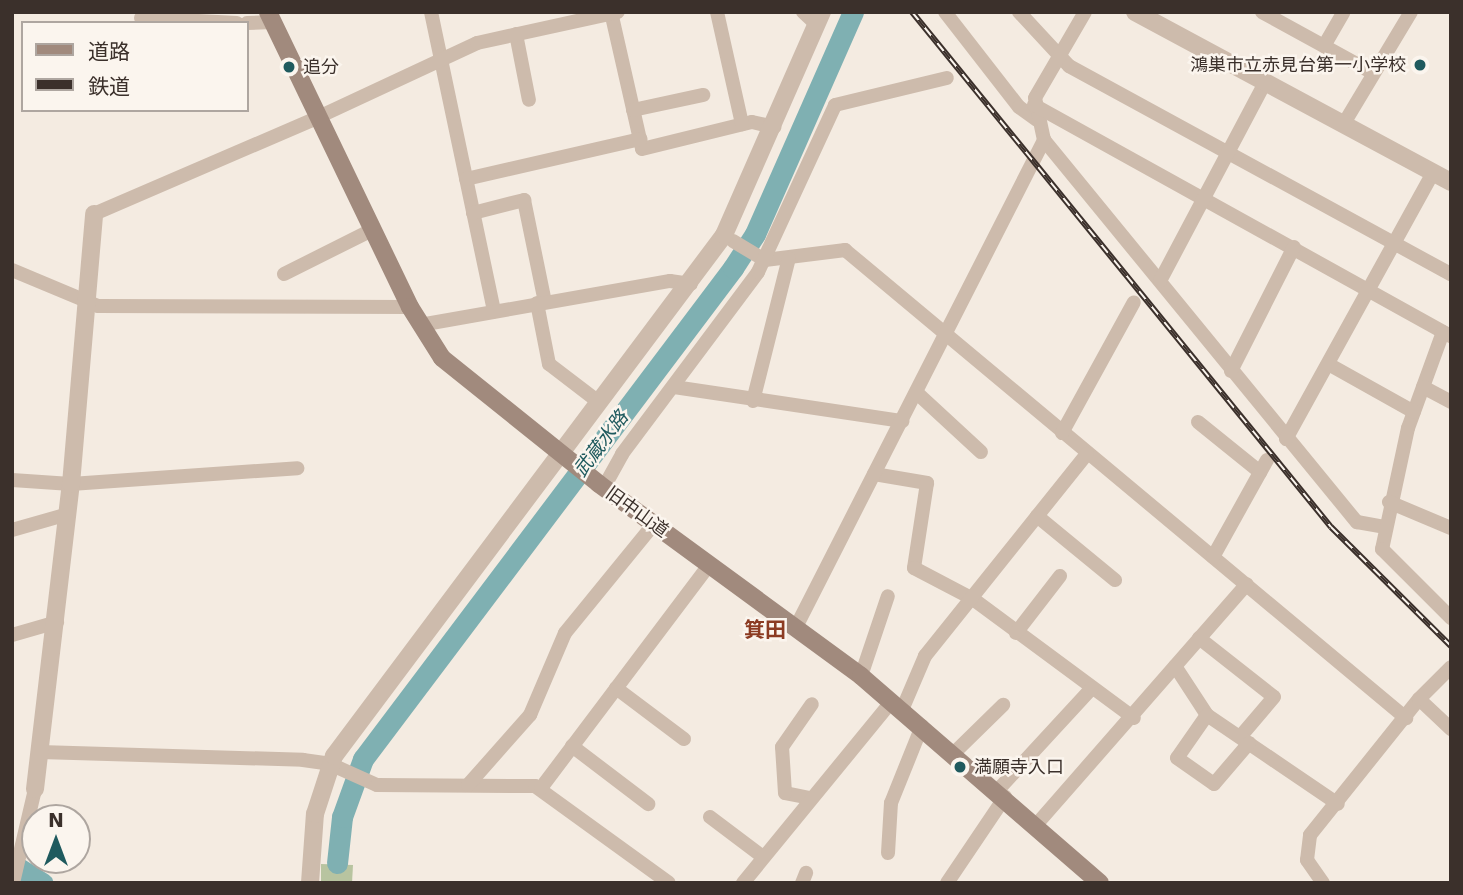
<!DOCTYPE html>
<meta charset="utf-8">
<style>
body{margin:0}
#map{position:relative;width:1463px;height:895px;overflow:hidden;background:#f4ebe1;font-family:"DejaVu Sans","Noto Sans JP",sans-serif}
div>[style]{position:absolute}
.green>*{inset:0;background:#b8c4a0}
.river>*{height:21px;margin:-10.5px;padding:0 10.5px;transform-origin:10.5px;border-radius:10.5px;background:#7fb0b2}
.minor>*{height:14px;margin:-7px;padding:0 7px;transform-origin:7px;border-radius:7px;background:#cdbbac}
.tertiary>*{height:18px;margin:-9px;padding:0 9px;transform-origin:9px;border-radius:9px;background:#cdbbac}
.secondary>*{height:18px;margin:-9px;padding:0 9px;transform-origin:9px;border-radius:9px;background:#a18a7d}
.rail>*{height:6px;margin-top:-3px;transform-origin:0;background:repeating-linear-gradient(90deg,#fbf5ee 0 10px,#3b302b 0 20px);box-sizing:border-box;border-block:2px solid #3b302b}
.dots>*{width:19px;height:19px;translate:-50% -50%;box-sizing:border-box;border:4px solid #fbf5ee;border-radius:50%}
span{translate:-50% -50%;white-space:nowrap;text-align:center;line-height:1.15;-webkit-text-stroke:5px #fbf5ee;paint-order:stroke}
.poi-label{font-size:18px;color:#3b302b}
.right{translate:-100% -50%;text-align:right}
.left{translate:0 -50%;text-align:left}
.street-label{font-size:18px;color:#3b302b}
.water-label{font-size:19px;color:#1f5a5e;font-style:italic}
.quarter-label{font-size:21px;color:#8c3b22;font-weight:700}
.frame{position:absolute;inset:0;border:14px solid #3b302b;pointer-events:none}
.legend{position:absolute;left:21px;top:21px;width:228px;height:91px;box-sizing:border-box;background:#fbf5ee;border:2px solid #aea6a0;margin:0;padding:9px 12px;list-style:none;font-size:21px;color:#3b302b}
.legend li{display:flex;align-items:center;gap:14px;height:35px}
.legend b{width:35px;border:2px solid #aea6a0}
.north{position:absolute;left:21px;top:804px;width:70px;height:70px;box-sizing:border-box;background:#fbf5ee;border:2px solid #aea6a0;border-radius:50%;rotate:0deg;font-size:19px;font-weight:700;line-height:28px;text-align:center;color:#3b302b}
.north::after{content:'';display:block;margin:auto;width:24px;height:32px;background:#1f5a5e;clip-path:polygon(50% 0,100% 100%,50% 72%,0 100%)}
</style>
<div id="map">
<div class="green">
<i style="clip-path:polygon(321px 864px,353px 865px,352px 883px,321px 883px)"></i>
</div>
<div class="river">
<i style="left:337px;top:863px;width:46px;rotate:-83.8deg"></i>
<i style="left:342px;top:817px;width:62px;rotate:-70.1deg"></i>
<i style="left:363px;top:759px;width:615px;rotate:-53deg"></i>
<i style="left:733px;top:268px;width:40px;rotate:-57.1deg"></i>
<i style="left:755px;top:234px;width:243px;rotate:-66.2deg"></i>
<i style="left:12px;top:864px;width:36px;rotate:32deg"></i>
</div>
<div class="minor">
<i style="left:431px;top:12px;width:306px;rotate:78.1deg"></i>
<i style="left:611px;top:12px;width:140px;rotate:77.2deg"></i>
<i style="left:642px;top:149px;width:113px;rotate:-13.8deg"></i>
<i style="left:752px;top:122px;width:23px;rotate:13deg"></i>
<i style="left:717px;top:12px;width:115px;rotate:77.4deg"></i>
<i style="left:803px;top:12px;width:19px;rotate:43deg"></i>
<i style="left:945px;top:12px;width:120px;rotate:52.1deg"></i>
<i style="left:1019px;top:107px;width:22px;rotate:36deg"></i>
<i style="left:1019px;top:12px;width:74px;rotate:47.2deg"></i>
<i style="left:1069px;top:66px;width:435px;rotate:28.6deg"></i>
<i style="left:1085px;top:12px;width:99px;rotate:120.2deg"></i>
<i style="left:1035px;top:98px;width:43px;rotate:77.9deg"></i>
<i style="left:1044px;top:140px;width:494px;rotate:50.7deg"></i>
<i style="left:1357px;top:522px;width:29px;rotate:10deg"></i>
<i style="left:1262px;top:12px;width:127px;rotate:28.8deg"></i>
<i style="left:141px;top:18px;width:96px;rotate:3deg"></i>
<i style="left:247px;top:23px;width:26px;rotate:-2deg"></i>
<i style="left:516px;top:34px;width:67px;rotate:78.9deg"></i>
<i style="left:1324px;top:46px;width:39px;rotate:-60deg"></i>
<i style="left:1034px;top:105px;width:477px;rotate:29deg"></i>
<i style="left:633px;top:110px;width:72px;rotate:-12.1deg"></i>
<i style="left:1343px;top:125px;width:132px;rotate:-59deg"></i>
<i style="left:466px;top:179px;width:179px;rotate:-12.9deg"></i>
<i style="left:473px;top:213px;width:53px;rotate:-14.3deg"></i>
<i style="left:524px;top:200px;width:104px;rotate:78.4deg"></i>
<i style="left:94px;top:214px;width:237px;rotate:-23.3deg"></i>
<i style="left:312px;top:120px;width:182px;rotate:-25deg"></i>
<i style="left:477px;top:43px;width:144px;rotate:-12.4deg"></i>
<i style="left:733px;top:241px;width:37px;rotate:31deg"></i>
<i style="left:765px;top:260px;width:81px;rotate:-7.1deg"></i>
<i style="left:845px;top:250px;width:731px;rotate:39.84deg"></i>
<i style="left:12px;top:270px;width:93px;rotate:22.7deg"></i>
<i style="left:98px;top:306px;width:312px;rotate:0.2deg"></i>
<i style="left:284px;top:274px;width:98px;rotate:-26.6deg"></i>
<i style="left:1160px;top:281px;width:224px;rotate:-62.1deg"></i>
<i style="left:537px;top:303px;width:62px;rotate:78.9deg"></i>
<i style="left:549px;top:364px;width:64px;rotate:37.4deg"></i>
<i style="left:420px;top:325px;width:254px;rotate:-10deg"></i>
<i style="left:670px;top:281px;width:21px;rotate:8deg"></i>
<i style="left:1443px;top:332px;width:102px;rotate:110deg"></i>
<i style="left:1408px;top:428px;width:124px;rotate:102.1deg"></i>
<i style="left:1382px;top:549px;width:98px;rotate:45deg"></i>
<i style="left:1330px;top:365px;width:96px;rotate:29.2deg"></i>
<i style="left:1231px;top:371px;width:139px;rotate:-63.1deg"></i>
<i style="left:674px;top:387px;width:231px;rotate:8.5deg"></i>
<i style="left:1423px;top:387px;width:32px;rotate:28deg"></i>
<i style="left:917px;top:393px;width:87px;rotate:42.7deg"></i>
<i style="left:753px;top:401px;width:147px;rotate:-75.9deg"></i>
<i style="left:1198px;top:422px;width:80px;rotate:38.9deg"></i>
<i style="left:1062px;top:433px;width:149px;rotate:-61.2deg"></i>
<i style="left:1286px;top:439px;width:304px;rotate:-61.1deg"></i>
<i style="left:874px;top:474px;width:54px;rotate:9.6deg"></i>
<i style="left:927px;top:483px;width:86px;rotate:98.7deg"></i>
<i style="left:914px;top:568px;width:67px;rotate:27.7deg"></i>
<i style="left:973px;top:599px;width:200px;rotate:36.5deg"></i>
<i style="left:12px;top:480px;width:59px;rotate:3.9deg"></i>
<i style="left:71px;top:484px;width:227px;rotate:-4deg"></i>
<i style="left:604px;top:487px;width:38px;rotate:-61deg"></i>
<i style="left:622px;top:454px;width:227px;rotate:-53.2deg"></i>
<i style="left:758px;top:272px;width:184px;rotate:-65.2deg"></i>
<i style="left:835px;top:105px;width:115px;rotate:-13.6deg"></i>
<i style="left:1389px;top:502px;width:67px;rotate:22.8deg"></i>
<i style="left:1037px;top:516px;width:101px;rotate:39.4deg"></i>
<i style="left:12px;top:530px;width:58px;rotate:-15.9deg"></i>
<i style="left:1213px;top:557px;width:111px;rotate:-60.9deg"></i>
<i style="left:796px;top:627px;width:547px;rotate:-63.01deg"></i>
<i style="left:1016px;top:633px;width:72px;rotate:-52.3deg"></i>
<i style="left:12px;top:635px;width:47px;rotate:-16.1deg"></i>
<i style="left:1199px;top:638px;width:95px;rotate:38.2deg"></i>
<i style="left:1274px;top:697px;width:52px;rotate:130.4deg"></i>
<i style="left:1175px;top:666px;width:59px;rotate:56.9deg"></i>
<i style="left:1207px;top:715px;width:158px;rotate:34.2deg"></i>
<i style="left:861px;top:676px;width:84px;rotate:-71.4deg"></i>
<i style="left:616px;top:688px;width:85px;rotate:36.9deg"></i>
<i style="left:1419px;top:699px;width:44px;rotate:43.2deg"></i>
<i style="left:902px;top:710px;width:59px;rotate:-66.9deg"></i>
<i style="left:925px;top:656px;width:259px;rotate:-51.3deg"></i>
<i style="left:1207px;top:715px;width:52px;rotate:124.9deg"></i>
<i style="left:1177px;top:758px;width:45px;rotate:35.1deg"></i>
<i style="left:1214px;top:784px;width:54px;rotate:-49.5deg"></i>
<i style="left:572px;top:746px;width:96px;rotate:37.3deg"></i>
<i style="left:40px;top:752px;width:263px;rotate:1.7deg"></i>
<i style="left:303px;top:760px;width:27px;rotate:8deg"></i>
<i style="left:330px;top:764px;width:51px;rotate:24.1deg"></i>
<i style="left:377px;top:785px;width:158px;rotate:0.4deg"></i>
<i style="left:535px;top:786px;width:165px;rotate:35.9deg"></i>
<i style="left:954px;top:753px;width:69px;rotate:-44.4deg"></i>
<i style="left:468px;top:785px;width:94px;rotate:-48.5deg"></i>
<i style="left:530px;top:715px;width:89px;rotate:-66.9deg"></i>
<i style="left:565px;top:633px;width:141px;rotate:-50.8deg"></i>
<i style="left:541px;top:788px;width:279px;rotate:-53deg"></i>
<i style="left:997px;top:791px;width:140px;rotate:-47.3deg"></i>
<i style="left:810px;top:798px;width:25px;rotate:-169deg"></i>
<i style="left:785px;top:793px;width:46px;rotate:-93.7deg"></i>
<i style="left:782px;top:747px;width:52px;rotate:-55.1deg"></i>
<i style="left:710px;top:817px;width:66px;rotate:37deg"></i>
<i style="left:1036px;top:825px;width:320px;rotate:-48.8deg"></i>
<i style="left:888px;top:853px;width:50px;rotate:-86.6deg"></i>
<i style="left:891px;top:803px;width:83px;rotate:-68.1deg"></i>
<i style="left:13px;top:883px;width:97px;rotate:-76.8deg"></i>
<i style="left:743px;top:883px;width:235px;rotate:-50.7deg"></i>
<i style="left:802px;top:883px;width:11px;rotate:-68deg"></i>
<i style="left:947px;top:883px;width:104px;rotate:-56deg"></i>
<i style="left:1323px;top:883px;width:28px;rotate:-125deg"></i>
<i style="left:1307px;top:860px;width:25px;rotate:-83deg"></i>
<i style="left:1310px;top:835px;width:174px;rotate:-51.3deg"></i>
<i style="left:1419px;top:699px;width:45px;rotate:-45deg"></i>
</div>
<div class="tertiary">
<i style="left:1135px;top:12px;width:359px;rotate:28.3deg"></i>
<i style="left:35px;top:789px;width:307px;rotate:-83.3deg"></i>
<i style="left:71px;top:484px;width:271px;rotate:-85.1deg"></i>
<i style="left:310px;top:883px;width:69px;rotate:-85.9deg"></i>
<i style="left:315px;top:814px;width:61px;rotate:-71.9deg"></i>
<i style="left:334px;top:756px;width:651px;rotate:-53.18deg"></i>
<i style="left:724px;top:235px;width:244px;rotate:-66.3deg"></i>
</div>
<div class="secondary">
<i style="left:268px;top:12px;width:327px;rotate:64.3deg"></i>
<i style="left:410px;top:307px;width:60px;rotate:57.9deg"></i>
<i style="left:442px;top:358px;width:201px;rotate:38.7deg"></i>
<i style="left:599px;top:484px;width:325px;rotate:36.2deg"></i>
<i style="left:861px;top:676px;width:316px;rotate:40.9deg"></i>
</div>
<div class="rail">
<i style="left:912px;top:12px;width:664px;rotate:50.87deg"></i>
<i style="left:1331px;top:527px;width:169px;rotate:44.8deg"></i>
</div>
<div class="dots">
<i style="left:1420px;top:65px;background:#1f5a5e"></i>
<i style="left:289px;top:67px;background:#1f5a5e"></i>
<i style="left:960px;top:767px;background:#1f5a5e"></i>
</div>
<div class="poi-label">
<span class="right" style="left:1406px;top:65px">鴻巣市立赤見台第一小学校</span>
<span class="left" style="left:303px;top:67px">追分</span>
<span class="left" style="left:974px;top:767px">満願寺入口</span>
</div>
<div class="street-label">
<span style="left:637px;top:512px;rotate:36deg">旧中山道</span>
</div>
<div class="water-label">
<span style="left:601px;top:444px;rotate:-53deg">武蔵水路</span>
</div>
<div class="quarter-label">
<span style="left:765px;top:630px">箕田</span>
</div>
<div class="frame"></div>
<ul class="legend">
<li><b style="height:9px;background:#a18a7d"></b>道路</li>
<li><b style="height:9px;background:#3b302b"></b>鉄道</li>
</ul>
<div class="north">N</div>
</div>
